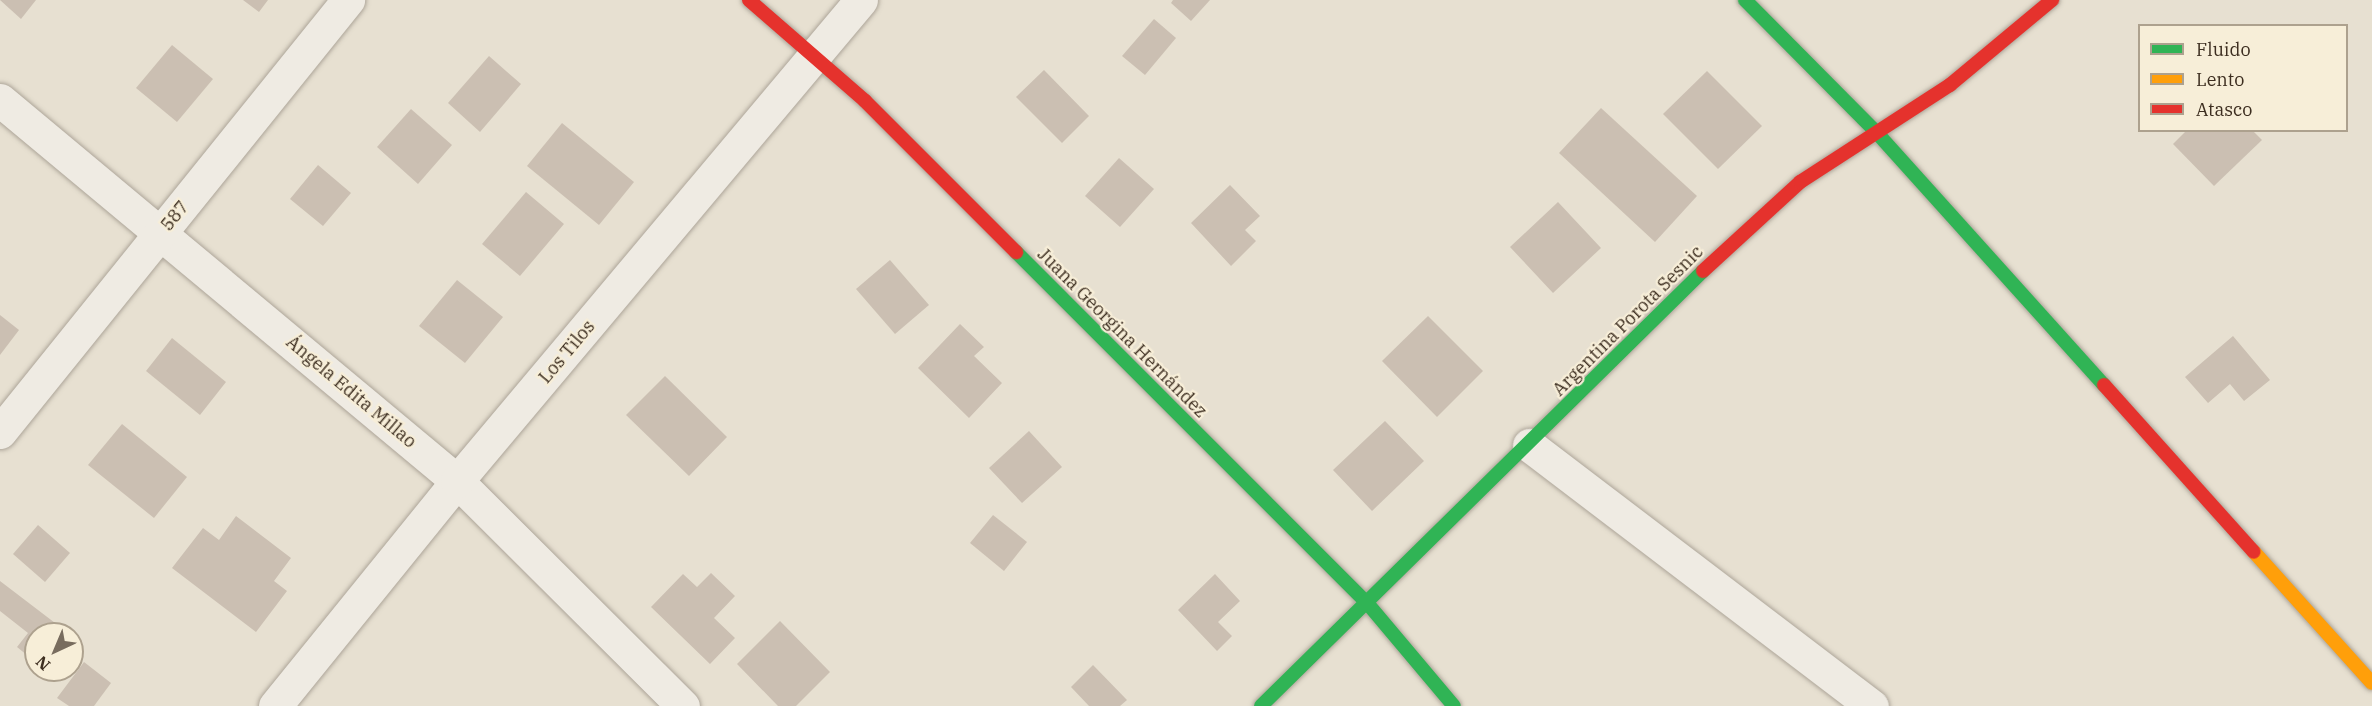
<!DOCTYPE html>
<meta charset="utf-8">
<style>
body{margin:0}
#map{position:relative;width:2372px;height:706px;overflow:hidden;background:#e7e0d1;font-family:"IBM Plex Serif",serif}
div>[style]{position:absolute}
.building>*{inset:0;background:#cbbfb2}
.roads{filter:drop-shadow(0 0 2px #ada599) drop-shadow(0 0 2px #ada599)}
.street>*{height:33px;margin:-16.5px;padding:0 16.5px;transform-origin:16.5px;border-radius:16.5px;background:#efebe3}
.fast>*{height:14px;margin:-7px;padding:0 7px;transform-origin:7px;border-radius:7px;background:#30b455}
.slow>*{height:14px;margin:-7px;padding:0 7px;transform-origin:7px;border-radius:7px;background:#ff9f0a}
.jam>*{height:14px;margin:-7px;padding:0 7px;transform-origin:7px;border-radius:7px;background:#e5322d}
span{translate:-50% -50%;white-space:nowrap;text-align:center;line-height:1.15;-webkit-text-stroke:4.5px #f7eed8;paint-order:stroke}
.street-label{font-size:18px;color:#3d2e20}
.legend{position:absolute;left:2138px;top:24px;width:210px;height:108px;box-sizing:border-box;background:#f7eed8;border:2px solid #ada18e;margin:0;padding:8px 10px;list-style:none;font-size:18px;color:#3d2e20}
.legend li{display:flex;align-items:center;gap:12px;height:30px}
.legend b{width:30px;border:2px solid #ada18e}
.north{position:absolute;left:24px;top:622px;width:60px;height:60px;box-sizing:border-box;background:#f7eed8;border:2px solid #ada18e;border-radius:50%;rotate:224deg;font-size:16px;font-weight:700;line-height:24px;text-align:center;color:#3d2e20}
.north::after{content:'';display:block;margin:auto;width:21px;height:27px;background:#786c5e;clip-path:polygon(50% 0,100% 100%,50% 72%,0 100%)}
</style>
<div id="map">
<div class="building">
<i style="clip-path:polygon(0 0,36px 0,21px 19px)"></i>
<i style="clip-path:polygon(243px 0,268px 0,259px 12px)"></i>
<i style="clip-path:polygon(1173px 0,1210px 0,1191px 21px,1171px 3px)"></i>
<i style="clip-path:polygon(1154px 19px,1176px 38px,1145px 75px,1122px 56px)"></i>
<i style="clip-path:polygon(172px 45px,213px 79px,177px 122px,136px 88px)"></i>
<i style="clip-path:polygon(489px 56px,521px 84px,480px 132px,448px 103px)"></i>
<i style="clip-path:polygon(1044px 70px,1089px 116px,1062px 143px,1016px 97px)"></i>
<i style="clip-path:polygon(1707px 71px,1762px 126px,1718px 169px,1663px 114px)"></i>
<i style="clip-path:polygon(1601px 108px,1697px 196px,1655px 242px,1559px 153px)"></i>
<i style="clip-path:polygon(411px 109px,452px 145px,418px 184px,377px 147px)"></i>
<i style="clip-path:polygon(562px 123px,634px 182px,599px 225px,527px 166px)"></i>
<i style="clip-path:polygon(2187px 130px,2252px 130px,2262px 140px,2214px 186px,2173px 144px)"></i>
<i style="clip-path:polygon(1119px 158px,1154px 189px,1120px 227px,1085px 196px)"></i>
<i style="clip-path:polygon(318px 165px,351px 193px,323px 226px,290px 199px)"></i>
<i style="clip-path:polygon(1230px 185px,1260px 216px,1245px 230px,1256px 241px,1231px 266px,1191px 223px)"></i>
<i style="clip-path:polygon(526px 192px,564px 224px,520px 276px,482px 244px)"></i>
<i style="clip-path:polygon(1558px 202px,1601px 248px,1553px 293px,1510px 247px)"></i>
<i style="clip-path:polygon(890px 260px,929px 305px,895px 334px,856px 289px)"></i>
<i style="clip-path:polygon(457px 280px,503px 317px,465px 363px,419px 326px)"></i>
<i style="clip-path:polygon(0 315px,19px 330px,0 355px)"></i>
<i style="clip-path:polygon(1428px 316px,1483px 371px,1437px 417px,1382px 361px)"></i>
<i style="clip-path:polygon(960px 324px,984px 347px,974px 356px,1002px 383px,969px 418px,918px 368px)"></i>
<i style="clip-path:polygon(2233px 336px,2270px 380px,2244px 401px,2230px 384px,2208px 403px,2185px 377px)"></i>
<i style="clip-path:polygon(172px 338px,226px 382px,200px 415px,146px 371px)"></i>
<i style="clip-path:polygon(665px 376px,727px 437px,689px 476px,626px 415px)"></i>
<i style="clip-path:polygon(1385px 421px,1424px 461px,1372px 511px,1333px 470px)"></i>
<i style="clip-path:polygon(122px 424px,187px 477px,154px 518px,88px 465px)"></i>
<i style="clip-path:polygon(1029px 431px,1062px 467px,1022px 503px,989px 468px)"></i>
<i style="clip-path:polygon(993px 515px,1027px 542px,1004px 571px,970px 543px)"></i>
<i style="clip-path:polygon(236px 516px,291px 558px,274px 581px,287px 591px,256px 632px,172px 568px,203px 528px,219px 540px)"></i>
<i style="clip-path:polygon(38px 525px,70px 553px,45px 582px,13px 554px)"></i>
<i style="clip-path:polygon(711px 573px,735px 596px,714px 618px,735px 638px,710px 664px,651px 607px,683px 574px,697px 587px)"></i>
<i style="clip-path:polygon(1215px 574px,1240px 601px,1218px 622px,1232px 636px,1217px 651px,1178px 610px)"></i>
<i style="clip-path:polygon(0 581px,59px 626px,53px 634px,36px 634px,33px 660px,17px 647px,28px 633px,0 611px)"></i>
<i style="clip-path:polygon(780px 621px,830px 672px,796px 706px,778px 706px,737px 664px)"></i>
<i style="clip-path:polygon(84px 662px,111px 683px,94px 706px,69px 706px,57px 698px)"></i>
<i style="clip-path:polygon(1093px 665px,1127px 700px,1120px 706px,1089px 706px,1071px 687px)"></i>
</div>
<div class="roads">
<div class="street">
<i style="left:0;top:100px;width:595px;rotate:39.82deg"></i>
<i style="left:457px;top:481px;width:319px;rotate:44.9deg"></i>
<i style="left:0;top:432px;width:555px;rotate:-51.15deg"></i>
<i style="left:1529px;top:445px;width:431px;rotate:37.3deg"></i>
<i style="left:275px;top:706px;width:289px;rotate:-51deg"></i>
<i style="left:457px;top:481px;width:628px;rotate:-49.97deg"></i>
</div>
<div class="fast">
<i style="left:1745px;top:0;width:187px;rotate:45.2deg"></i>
<i style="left:1877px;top:133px;width:339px;rotate:48deg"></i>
<i style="left:1016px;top:252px;width:498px;rotate:45deg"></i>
<i style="left:1368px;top:604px;width:133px;rotate:49.9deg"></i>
<i style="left:1261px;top:706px;width:620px;rotate:-44.54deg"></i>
</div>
<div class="slow">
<i style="left:2254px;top:552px;width:176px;rotate:48deg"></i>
</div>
<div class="jam">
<i style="left:749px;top:0;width:154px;rotate:41deg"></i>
<i style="left:865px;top:101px;width:214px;rotate:45deg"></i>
<i style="left:1703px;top:271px;width:132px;rotate:-42.5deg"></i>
<i style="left:1800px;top:182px;width:179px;rotate:-32.9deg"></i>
<i style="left:1950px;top:85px;width:133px;rotate:-39.8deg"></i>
<i style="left:2104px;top:385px;width:224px;rotate:48.1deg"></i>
</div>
</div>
<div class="street-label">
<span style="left:175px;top:216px;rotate:-51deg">587</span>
<span style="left:1628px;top:321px;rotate:-45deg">Argentina Porota Sesnic</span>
<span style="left:1122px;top:333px;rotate:45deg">Juana Georgina Hernández</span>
<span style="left:567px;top:352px;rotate:-50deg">Los Tilos</span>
<span style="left:351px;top:392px;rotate:40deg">Ángela Edita Millao</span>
</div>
<ul class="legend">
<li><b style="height:8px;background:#30b455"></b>Fluido</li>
<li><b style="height:8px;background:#ff9f0a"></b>Lento</li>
<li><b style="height:8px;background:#e5322d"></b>Atasco</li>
</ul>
<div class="north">N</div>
</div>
